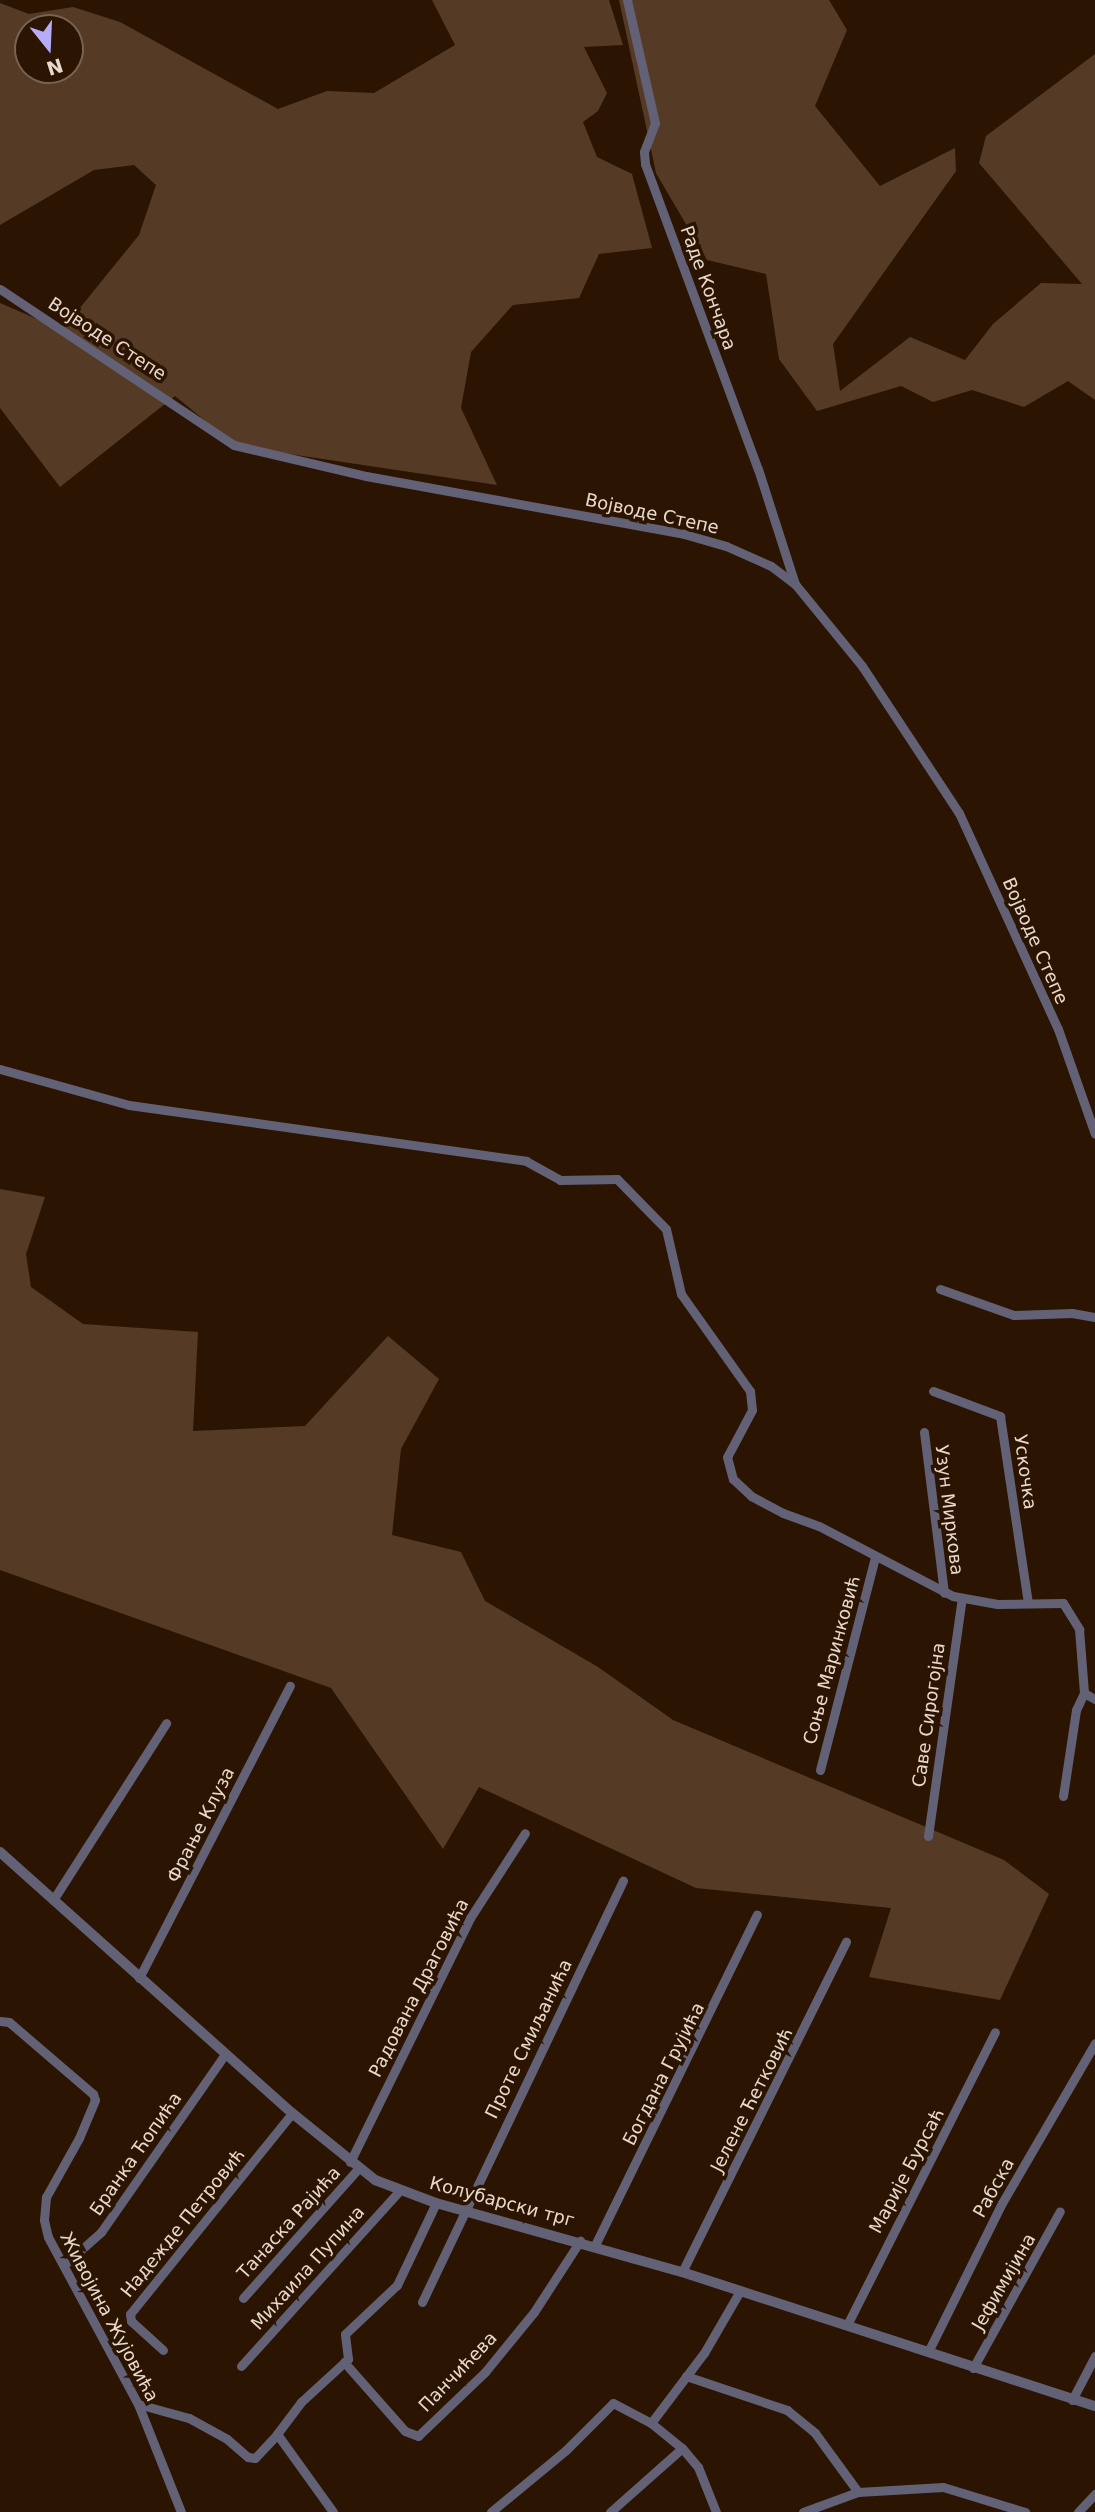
<!DOCTYPE html>
<meta charset="utf-8">
<style>
body{margin:0}
#map{position:relative;width:1095px;height:2512px;overflow:hidden;background:#2b1502;font-family:"DejaVu Sans",sans-serif}
div>[style]{position:absolute}
.green>*{inset:0;background:#553b26}
.minor>*{height:9px;margin:-4.5px;padding:0 4.5px;transform-origin:4.5px;border-radius:4.5px;background:#636176}
.tertiary>*{height:10px;margin:-5px;padding:0 5px;transform-origin:5px;border-radius:5px;background:#636176}
span{translate:-50% -50%;white-space:nowrap;text-align:center;line-height:1.15;-webkit-text-stroke:7px #2b1502;paint-order:stroke}
.street-label{font-size:18px;color:#e9d9cd}
.north{position:absolute;left:14px;top:14px;width:70px;height:70px;box-sizing:border-box;background:#2b1502;border:2px solid #776353;border-radius:50%;rotate:162deg;font-size:19px;font-weight:700;line-height:28px;text-align:center;color:#e9d9cd}
.north::after{content:'';display:block;margin:auto;width:24px;height:32px;background:#b6acf8;clip-path:polygon(50% 0,100% 100%,50% 72%,0 100%)}
</style>
<div id="map">
<div class="green">
<i style="clip-path:polygon(evenodd,432px 0,609px 0,623px 45px,584px 47px,607px 93px,598px 111px,583px 122px,597px 157px,632px 174px,652px 248px,599px 254px,579px 298px,513px 305px,471px 352px,461px 408px,497px 485px,236px 446px,175px 396px,60px 487px,0 408px,0 303px,62px 330px,139px 235px,156px 185px,134px 165px,94px 170px,0 225px,0 3px,29px 14px,73px 7px,120px 22px,278px 109px,327px 91px,374px 93px,455px 45px,432px 0,28px 28px,70px 28px,70px 70px,28px 70px,28px 28px)"></i>
<i style="clip-path:polygon(619px 0,829px 0,847px 30px,815px 106px,880px 186px,955px 148px,956px 171px,833px 344px,840px 391px,910px 337px,965px 360px,993px 324px,1041px 283px,1082px 284px,979px 163px,986px 136px,1095px 54px,1095px 400px,1068px 381px,1024px 407px,972px 390px,933px 402px,901px 386px,817px 411px,779px 359px,766px 274px,707px 260px,656px 173px)"></i>
<i style="clip-path:polygon(0 1189px,45px 1197px,26px 1254px,31px 1287px,83px 1324px,198px 1332px,193px 1431px,305px 1426px,388px 1336px,439px 1379px,401px 1449px,392px 1535px,461px 1552px,485px 1601px,598px 1667px,673px 1720px,1004px 1860px,1049px 1894px,1000px 2000px,869px 1977px,891px 1908px,696px 1888px,479px 1787px,443px 1849px,331px 1688px,0 1570px)"></i>
</div>
<div class="minor">
<i style="left:627px;top:0;width:126px;rotate:77.2deg"></i>
<i style="left:655px;top:123px;width:31px;rotate:111deg"></i>
<i style="left:644px;top:152px;width:12px;rotate:85deg"></i>
<i style="left:645px;top:164px;width:325px;rotate:69.7deg"></i>
<i style="left:758px;top:469px;width:121px;rotate:72.2deg"></i>
<i style="left:0;top:289px;width:281px;rotate:33.7deg"></i>
<i style="left:234px;top:445px;width:136px;rotate:13.2deg"></i>
<i style="left:366px;top:476px;width:323px;rotate:10.3deg"></i>
<i style="left:684px;top:534px;width:44px;rotate:15.9deg"></i>
<i style="left:726px;top:546px;width:49px;rotate:24deg"></i>
<i style="left:771px;top:566px;width:30px;rotate:37deg"></i>
<i style="left:795px;top:584px;width:106px;rotate:50.7deg"></i>
<i style="left:862px;top:666px;width:176px;rotate:56.6deg"></i>
<i style="left:959px;top:813px;width:238px;rotate:65.4deg"></i>
<i style="left:1058px;top:1029px;width:111px;rotate:70.6deg"></i>
<i style="left:0;top:1069px;width:134px;rotate:15.6deg"></i>
<i style="left:129px;top:1105px;width:401px;rotate:8deg"></i>
<i style="left:526px;top:1161px;width:39px;rotate:29deg"></i>
<i style="left:560px;top:1180px;width:57px;rotate:-1deg"></i>
<i style="left:617px;top:1179px;width:70px;rotate:45.6deg"></i>
<i style="left:666px;top:1229px;width:67px;rotate:77deg"></i>
<i style="left:681px;top:1294px;width:119px;rotate:54.6deg"></i>
<i style="left:750px;top:1391px;width:19px;rotate:84deg"></i>
<i style="left:752px;top:1410px;width:53px;rotate:118deg"></i>
<i style="left:727px;top:1457px;width:23px;rotate:75deg"></i>
<i style="left:733px;top:1479px;width:25px;rotate:43deg"></i>
<i style="left:751px;top:1496px;width:36px;rotate:28deg"></i>
<i style="left:783px;top:1513px;width:38px;rotate:20deg"></i>
<i style="left:819px;top:1526px;width:151px;rotate:27.6deg"></i>
<i style="left:953px;top:1596px;width:45px;rotate:10.3deg"></i>
<i style="left:997px;top:1604px;width:66px;rotate:-0.9deg"></i>
<i style="left:1063px;top:1603px;width:31px;rotate:58deg"></i>
<i style="left:1079px;top:1629px;width:64px;rotate:85.5deg"></i>
<i style="left:1084px;top:1693px;width:13px;rotate:29deg"></i>
<i style="left:940px;top:1289px;width:78px;rotate:19.4deg"></i>
<i style="left:1014px;top:1315px;width:58px;rotate:-2deg"></i>
<i style="left:1072px;top:1313px;width:23px;rotate:10deg"></i>
<i style="left:933px;top:1391px;width:72px;rotate:20.5deg"></i>
<i style="left:1000px;top:1416px;width:189px;rotate:81.5deg"></i>
<i style="left:924px;top:1432px;width:162px;rotate:82.9deg"></i>
<i style="left:820px;top:1770px;width:219px;rotate:-75.5deg"></i>
<i style="left:1063px;top:1796px;width:87px;rotate:-81.4deg"></i>
<i style="left:1076px;top:1710px;width:19px;rotate:-65deg"></i>
<i style="left:928px;top:1836px;width:240px;rotate:-81.9deg"></i>
<i style="left:53px;top:1900px;width:210px;rotate:-57.4deg"></i>
<i style="left:139px;top:1978px;width:329px;rotate:-62.7deg"></i>
<i style="left:0;top:2021px;width:9px;rotate:6deg"></i>
<i style="left:9px;top:2022px;width:111px;rotate:40.6deg"></i>
<i style="left:93px;top:2094px;width:6px;rotate:72deg"></i>
<i style="left:95px;top:2100px;width:41px;rotate:112.8deg"></i>
<i style="left:79px;top:2138px;width:68px;rotate:119.2deg"></i>
<i style="left:46px;top:2197px;width:23px;rotate:95deg"></i>
<i style="left:44px;top:2220px;width:17px;rotate:77deg"></i>
<i style="left:48px;top:2237px;width:190px;rotate:61.7deg"></i>
<i style="left:138px;top:2404px;width:116px;rotate:68.3deg"></i>
<i style="left:350px;top:2162px;width:272px;rotate:-63.8deg"></i>
<i style="left:470px;top:1918px;width:101px;rotate:-57.1deg"></i>
<i style="left:595px;top:2245px;width:368px;rotate:-63.9deg"></i>
<i style="left:64px;top:2265px;width:50px;rotate:-41.7deg"></i>
<i style="left:101px;top:2232px;width:217px;rotate:-55.1deg"></i>
<i style="left:682px;top:2272px;width:369px;rotate:-63.6deg"></i>
<i style="left:243px;top:2298px;width:173px;rotate:-48.3deg"></i>
<i style="left:422px;top:2302px;width:467px;rotate:-64.5deg"></i>
<i style="left:847px;top:2325px;width:328px;rotate:-63.2deg"></i>
<i style="left:163px;top:2350px;width:43px;rotate:-137.8deg"></i>
<i style="left:131px;top:2321px;width:7px;rotate:-98deg"></i>
<i style="left:130px;top:2314px;width:258px;rotate:-51.1deg"></i>
<i style="left:928px;top:2352px;width:166px;rotate:-63.6deg"></i>
<i style="left:1002px;top:2203px;width:185px;rotate:-59.8deg"></i>
<i style="left:344px;top:2362px;width:92px;rotate:48.5deg"></i>
<i style="left:405px;top:2431px;width:14px;rotate:21deg"></i>
<i style="left:418px;top:2436px;width:93px;rotate:-43.7deg"></i>
<i style="left:485px;top:2372px;width:77px;rotate:-50.8deg"></i>
<i style="left:534px;top:2312px;width:85px;rotate:-57.1deg"></i>
<i style="left:241px;top:2366px;width:236px;rotate:-47.9deg"></i>
<i style="left:973px;top:2368px;width:179px;rotate:-61deg"></i>
<i style="left:686px;top:2376px;width:107px;rotate:18.6deg"></i>
<i style="left:787px;top:2410px;width:36px;rotate:39deg"></i>
<i style="left:815px;top:2433px;width:73px;rotate:53.9deg"></i>
<i style="left:1072px;top:2400px;width:50px;rotate:-62.4deg"></i>
<i style="left:138px;top:2404px;width:53px;rotate:15.4deg"></i>
<i style="left:189px;top:2418px;width:43px;rotate:28.9deg"></i>
<i style="left:227px;top:2439px;width:28px;rotate:41deg"></i>
<i style="left:248px;top:2457px;width:7px;rotate:8deg"></i>
<i style="left:255px;top:2458px;width:33px;rotate:-47deg"></i>
<i style="left:277px;top:2434px;width:96px;rotate:54.3deg"></i>
<i style="left:651px;top:2423px;width:88px;rotate:-52.9deg"></i>
<i style="left:704px;top:2353px;width:72px;rotate:-59.9deg"></i>
<i style="left:277px;top:2434px;width:40px;rotate:-53deg"></i>
<i style="left:301px;top:2402px;width:64px;rotate:-42.5deg"></i>
<i style="left:348px;top:2359px;width:25px;rotate:-97deg"></i>
<i style="left:345px;top:2334px;width:71px;rotate:-43.3deg"></i>
<i style="left:397px;top:2285px;width:91px;rotate:-64.6deg"></i>
<i style="left:491px;top:2512px;width:97px;rotate:-39.6deg"></i>
<i style="left:566px;top:2450px;width:66px;rotate:-45deg"></i>
<i style="left:613px;top:2403px;width:43px;rotate:27.8deg"></i>
<i style="left:651px;top:2423px;width:40px;rotate:39deg"></i>
<i style="left:682px;top:2448px;width:25px;rotate:50deg"></i>
<i style="left:698px;top:2467px;width:48px;rotate:68.2deg"></i>
<i style="left:610px;top:2512px;width:96px;rotate:-41.6deg"></i>
<i style="left:803px;top:2512px;width:59px;rotate:-20deg"></i>
<i style="left:858px;top:2492px;width:85px;rotate:-3.4deg"></i>
<i style="left:943px;top:2487px;width:86px;rotate:17deg"></i>
<i style="left:1078px;top:2512px;width:25px;rotate:-47deg"></i>
</div>
<div class="tertiary">
<i style="left:0;top:1852px;width:392px;rotate:41.8deg"></i>
<i style="left:292px;top:2113px;width:107px;rotate:38.9deg"></i>
<i style="left:375px;top:2180px;width:65px;rotate:20.7deg"></i>
<i style="left:436px;top:2203px;width:255px;rotate:15.7deg"></i>
<i style="left:682px;top:2272px;width:434px;rotate:18deg"></i>
</div>
<div class="street-label">
<span style="left:708px;top:288px;rotate:70deg">Раде Кончара</span>
<span style="left:107px;top:339px;rotate:33deg">Војводе Степе</span>
<span style="left:652px;top:514px;rotate:12deg">Војводе Степе</span>
<span style="left:1035px;top:941px;rotate:66deg">Војводе Степе</span>
<span style="left:1025px;top:1472px;rotate:82deg">Ускочка</span>
<span style="left:949px;top:1510px;rotate:83deg">Узун Миркова</span>
<span style="left:832px;top:1660px;rotate:-75deg">Соње Маринковић</span>
<span style="left:929px;top:1715px;rotate:-82deg">Саве Сирогојна</span>
<span style="left:201px;top:1825px;rotate:-63deg">Фрање Клуза</span>
<span style="left:419px;top:1988px;rotate:-63deg">Радована Драговића</span>
<span style="left:529px;top:2039px;rotate:-64deg">Проте Смиљанића</span>
<span style="left:664px;top:2074px;rotate:-63deg">Богдана Грујића</span>
<span style="left:752px;top:2100px;rotate:-63deg">Јелене Ћетковић</span>
<span style="left:136px;top:2154px;rotate:-55deg">Бранка Ћопића</span>
<span style="left:907px;top:2171px;rotate:-62deg">Марије Бурсаћ</span>
<span style="left:994px;top:2188px;rotate:-61deg">Рабска</span>
<span style="left:502px;top:2202px;rotate:15deg">Колубарски трг</span>
<span style="left:183px;top:2223px;rotate:-51deg">Надежде Петровић</span>
<span style="left:289px;top:2223px;rotate:-48deg">Танаска Рајића</span>
<span style="left:308px;top:2268px;rotate:-48deg">Михаила Пупина</span>
<span style="left:1004px;top:2282px;rotate:-60deg">Јефимијина</span>
<span style="left:109px;top:2317px;rotate:62deg">Живојина Жујовића</span>
<span style="left:458px;top:2372px;rotate:-46deg">Панчићева</span>
</div>
<div class="north">N</div>
</div>
